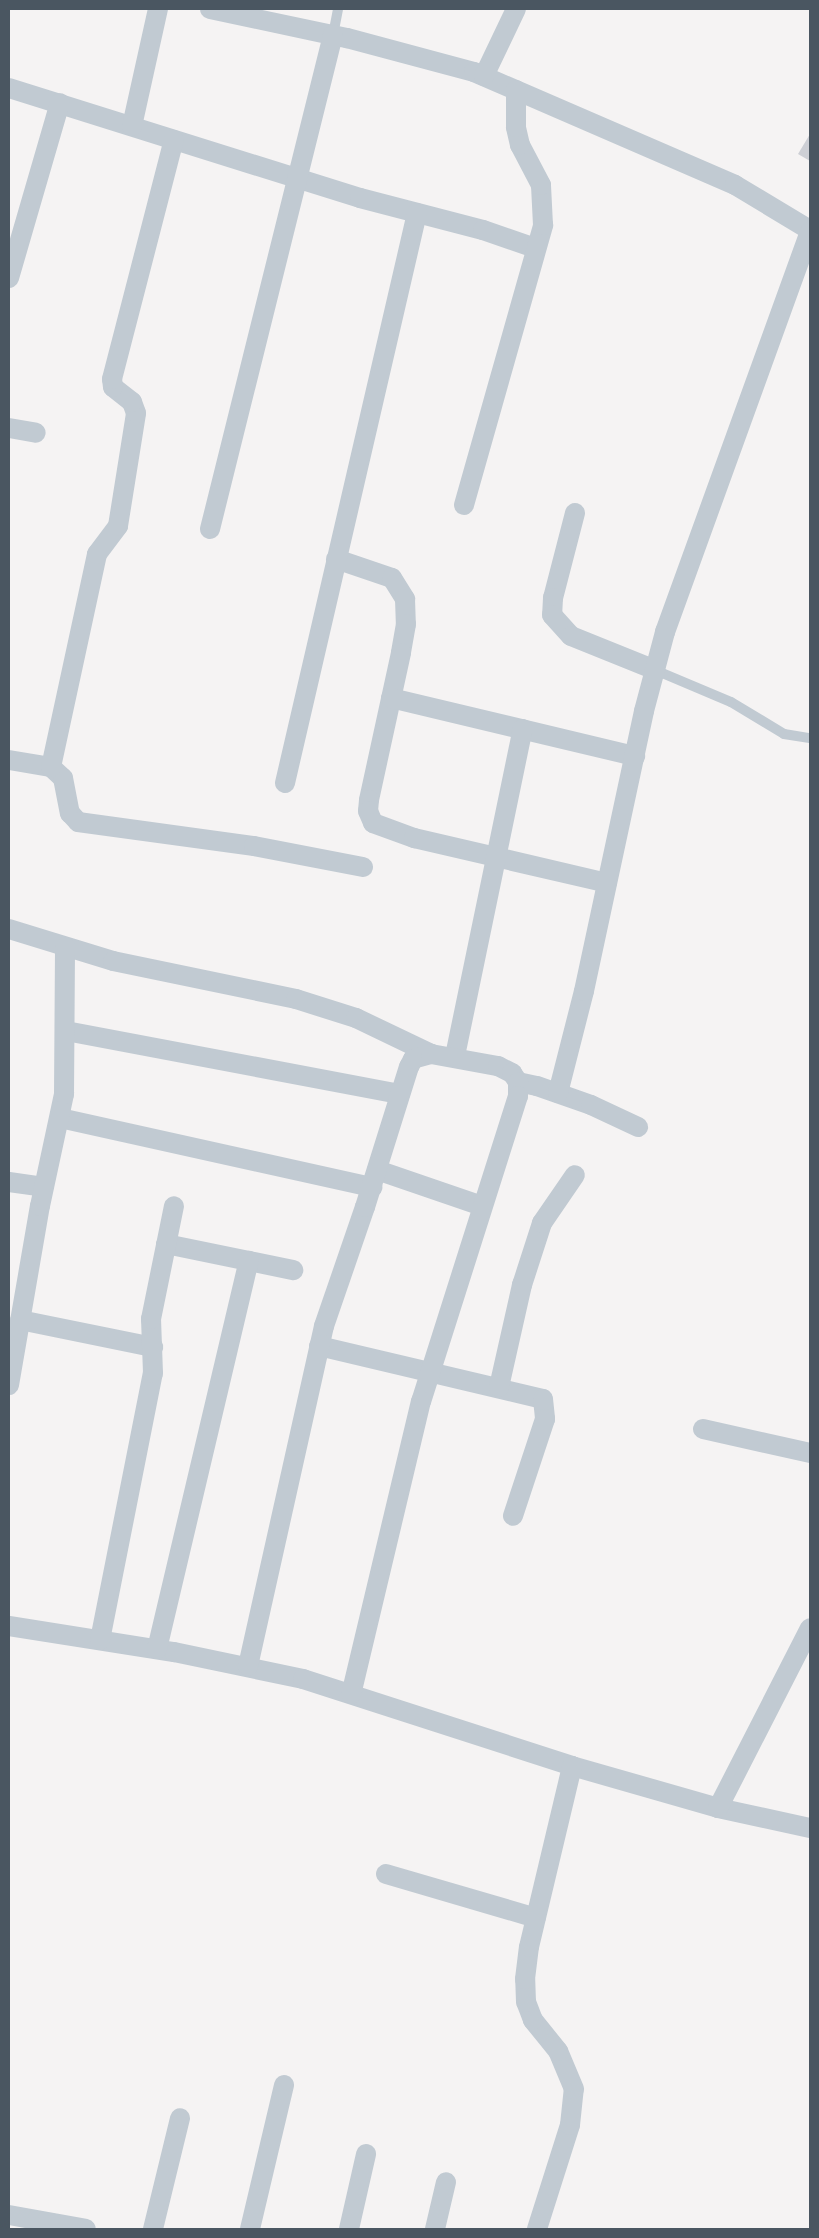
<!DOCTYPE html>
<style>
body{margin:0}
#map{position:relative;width:819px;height:2238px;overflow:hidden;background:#f5f3f3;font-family:"Varela Round",sans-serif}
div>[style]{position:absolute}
.building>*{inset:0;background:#cdcfd5}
.lane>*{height:10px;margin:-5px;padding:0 5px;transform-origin:5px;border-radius:5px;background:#c1cad2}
.street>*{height:20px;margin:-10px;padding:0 10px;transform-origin:10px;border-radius:10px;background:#c1cad2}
span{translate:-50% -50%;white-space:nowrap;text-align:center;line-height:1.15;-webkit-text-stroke:4.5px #fff;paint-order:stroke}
.frame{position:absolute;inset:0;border:10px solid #4a5661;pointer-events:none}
</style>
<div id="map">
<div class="building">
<i style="clip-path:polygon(810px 134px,810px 161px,798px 154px)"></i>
</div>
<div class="lane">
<i style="left:333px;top:35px;width:26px;rotate:-79deg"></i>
<i style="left:655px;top:670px;width:82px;rotate:22.8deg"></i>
<i style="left:731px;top:702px;width:62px;rotate:31.1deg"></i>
<i style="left:784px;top:734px;width:26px;rotate:9deg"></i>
</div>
<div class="street">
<i style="left:210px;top:9px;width:140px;rotate:12deg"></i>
<i style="left:347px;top:38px;width:131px;rotate:15deg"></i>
<i style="left:474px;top:72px;width:284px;rotate:23.4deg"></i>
<i style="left:735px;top:185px;width:87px;rotate:31deg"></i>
<i style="left:484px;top:76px;width:74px;rotate:-64.5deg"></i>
<i style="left:9px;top:88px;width:368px;rotate:17.4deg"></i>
<i style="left:360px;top:198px;width:127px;rotate:14.6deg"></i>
<i style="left:483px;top:230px;width:55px;rotate:19.1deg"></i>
<i style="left:132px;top:126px;width:120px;rotate:-77.5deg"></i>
<i style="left:9px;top:278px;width:182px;rotate:-73.8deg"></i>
<i style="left:9px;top:428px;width:27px;rotate:10deg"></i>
<i style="left:464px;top:505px;width:291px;rotate:-74.2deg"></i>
<i style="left:543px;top:225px;width:40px;rotate:-92.9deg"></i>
<i style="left:541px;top:185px;width:45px;rotate:-117.7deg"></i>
<i style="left:520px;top:145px;width:18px;rotate:-103deg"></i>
<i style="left:516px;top:127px;width:37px;rotate:-90deg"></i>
<i style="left:575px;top:513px;width:88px;rotate:104.5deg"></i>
<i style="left:553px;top:598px;width:17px;rotate:93deg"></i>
<i style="left:552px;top:615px;width:28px;rotate:48deg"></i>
<i style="left:571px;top:636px;width:91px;rotate:22deg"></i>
<i style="left:210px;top:529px;width:509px;rotate:-76.02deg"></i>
<i style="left:336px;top:559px;width:59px;rotate:18.7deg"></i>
<i style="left:392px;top:578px;width:25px;rotate:58deg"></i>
<i style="left:405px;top:599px;width:25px;rotate:88deg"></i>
<i style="left:406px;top:624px;width:29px;rotate:100deg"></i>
<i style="left:401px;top:653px;width:150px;rotate:102.3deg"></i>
<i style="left:369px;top:800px;width:11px;rotate:95deg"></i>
<i style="left:368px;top:811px;width:13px;rotate:67deg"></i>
<i style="left:373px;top:823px;width:44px;rotate:20.1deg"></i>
<i style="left:414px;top:838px;width:198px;rotate:13.1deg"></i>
<i style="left:391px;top:698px;width:251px;rotate:13.4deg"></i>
<i style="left:9px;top:760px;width:43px;rotate:9.5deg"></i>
<i style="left:51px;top:767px;width:16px;rotate:43deg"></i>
<i style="left:63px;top:778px;width:36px;rotate:79deg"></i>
<i style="left:70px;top:813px;width:12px;rotate:48deg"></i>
<i style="left:78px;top:822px;width:178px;rotate:7.8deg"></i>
<i style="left:254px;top:846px;width:111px;rotate:10.9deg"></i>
<i style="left:51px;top:767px;width:218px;rotate:-77.8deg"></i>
<i style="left:97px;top:554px;width:35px;rotate:-53deg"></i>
<i style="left:118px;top:526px;width:114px;rotate:-80.9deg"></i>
<i style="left:136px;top:413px;width:12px;rotate:-110deg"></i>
<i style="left:132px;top:402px;width:24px;rotate:-142deg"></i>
<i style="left:113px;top:387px;width:8px;rotate:-97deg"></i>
<i style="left:112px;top:379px;width:247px;rotate:-75.5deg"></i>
<i style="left:285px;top:783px;width:585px;rotate:-76.96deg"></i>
<i style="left:9px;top:929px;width:109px;rotate:17.1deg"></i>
<i style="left:113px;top:961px;width:187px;rotate:11.7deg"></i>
<i style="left:296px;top:999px;width:63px;rotate:17.6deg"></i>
<i style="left:356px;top:1018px;width:83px;rotate:25.6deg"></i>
<i style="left:66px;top:1031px;width:340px;rotate:10.7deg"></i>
<i style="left:455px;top:1056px;width:334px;rotate:-78.3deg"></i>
<i style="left:518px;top:1082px;width:19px;rotate:12deg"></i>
<i style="left:537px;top:1086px;width:57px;rotate:19.4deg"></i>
<i style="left:591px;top:1105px;width:52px;rotate:25.1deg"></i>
<i style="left:558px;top:1093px;width:105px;rotate:-75.7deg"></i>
<i style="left:584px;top:991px;width:286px;rotate:-77.9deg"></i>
<i style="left:644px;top:711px;width:82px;rotate:-75.1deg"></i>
<i style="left:665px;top:632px;width:425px;rotate:-70.1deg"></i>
<i style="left:60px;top:1118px;width:320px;rotate:12.5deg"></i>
<i style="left:377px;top:1170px;width:111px;rotate:18.9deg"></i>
<i style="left:9px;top:1182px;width:35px;rotate:8deg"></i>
<i style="left:166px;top:1244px;width:130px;rotate:11.6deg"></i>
<i style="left:20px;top:1320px;width:136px;rotate:11.5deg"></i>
<i style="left:319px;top:1346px;width:230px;rotate:13.3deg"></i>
<i style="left:543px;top:1399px;width:20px;rotate:84deg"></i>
<i style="left:545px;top:1419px;width:102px;rotate:108.3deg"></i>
<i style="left:9px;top:1385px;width:182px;rotate:-80.2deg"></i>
<i style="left:40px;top:1206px;width:115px;rotate:-77.9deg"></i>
<i style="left:64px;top:1094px;width:147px;rotate:-89.6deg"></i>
<i style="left:499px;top:1387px;width:105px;rotate:-77.3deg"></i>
<i style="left:522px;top:1285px;width:65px;rotate:-72.1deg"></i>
<i style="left:542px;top:1223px;width:58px;rotate:-55.5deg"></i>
<i style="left:703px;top:1429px;width:110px;rotate:12.6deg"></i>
<i style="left:9px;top:1626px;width:167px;rotate:9deg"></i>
<i style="left:174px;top:1652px;width:132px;rotate:11.8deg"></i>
<i style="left:303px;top:1679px;width:283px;rotate:17.9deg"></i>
<i style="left:572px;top:1766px;width:152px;rotate:16deg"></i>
<i style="left:718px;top:1808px;width:94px;rotate:12.3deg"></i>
<i style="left:100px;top:1640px;width:272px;rotate:-78.8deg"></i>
<i style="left:153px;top:1373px;width:54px;rotate:-92.1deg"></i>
<i style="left:151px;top:1319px;width:115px;rotate:-78.5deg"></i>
<i style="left:157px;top:1649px;width:399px;rotate:-76.7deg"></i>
<i style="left:248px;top:1666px;width:348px;rotate:-77.4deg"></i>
<i style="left:324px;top:1326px;width:126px;rotate:-71deg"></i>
<i style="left:365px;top:1207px;width:147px;rotate:-72.6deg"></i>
<i style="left:409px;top:1067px;width:9px;rotate:-63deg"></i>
<i style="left:413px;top:1059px;width:19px;rotate:-16deg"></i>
<i style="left:431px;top:1054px;width:68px;rotate:10.2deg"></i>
<i style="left:498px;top:1066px;width:16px;rotate:27deg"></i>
<i style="left:512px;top:1073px;width:11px;rotate:56deg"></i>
<i style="left:518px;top:1082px;width:14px;rotate:90deg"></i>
<i style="left:518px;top:1096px;width:320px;rotate:107.6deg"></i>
<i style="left:421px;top:1401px;width:301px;rotate:103.4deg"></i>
<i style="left:718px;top:1808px;width:202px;rotate:-62.9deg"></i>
<i style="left:386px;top:1874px;width:156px;rotate:16.3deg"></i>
<i style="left:9px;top:2215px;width:78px;rotate:10.3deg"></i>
<i style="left:153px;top:2229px;width:114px;rotate:-76.3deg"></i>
<i style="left:250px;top:2229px;width:148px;rotate:-76.7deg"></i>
<i style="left:349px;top:2229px;width:77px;rotate:-77.2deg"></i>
<i style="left:435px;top:2229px;width:48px;rotate:-76.8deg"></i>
<i style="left:537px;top:2229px;width:109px;rotate:-72.4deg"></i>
<i style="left:570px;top:2125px;width:36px;rotate:-84deg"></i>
<i style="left:574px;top:2089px;width:41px;rotate:-112.8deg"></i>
<i style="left:558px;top:2051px;width:40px;rotate:-129deg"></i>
<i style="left:533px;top:2020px;width:19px;rotate:-111deg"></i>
<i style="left:526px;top:2002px;width:23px;rotate:-92deg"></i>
<i style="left:525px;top:1979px;width:32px;rotate:-83deg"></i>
<i style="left:529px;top:1947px;width:186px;rotate:-76.6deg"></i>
</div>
<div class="frame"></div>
</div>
